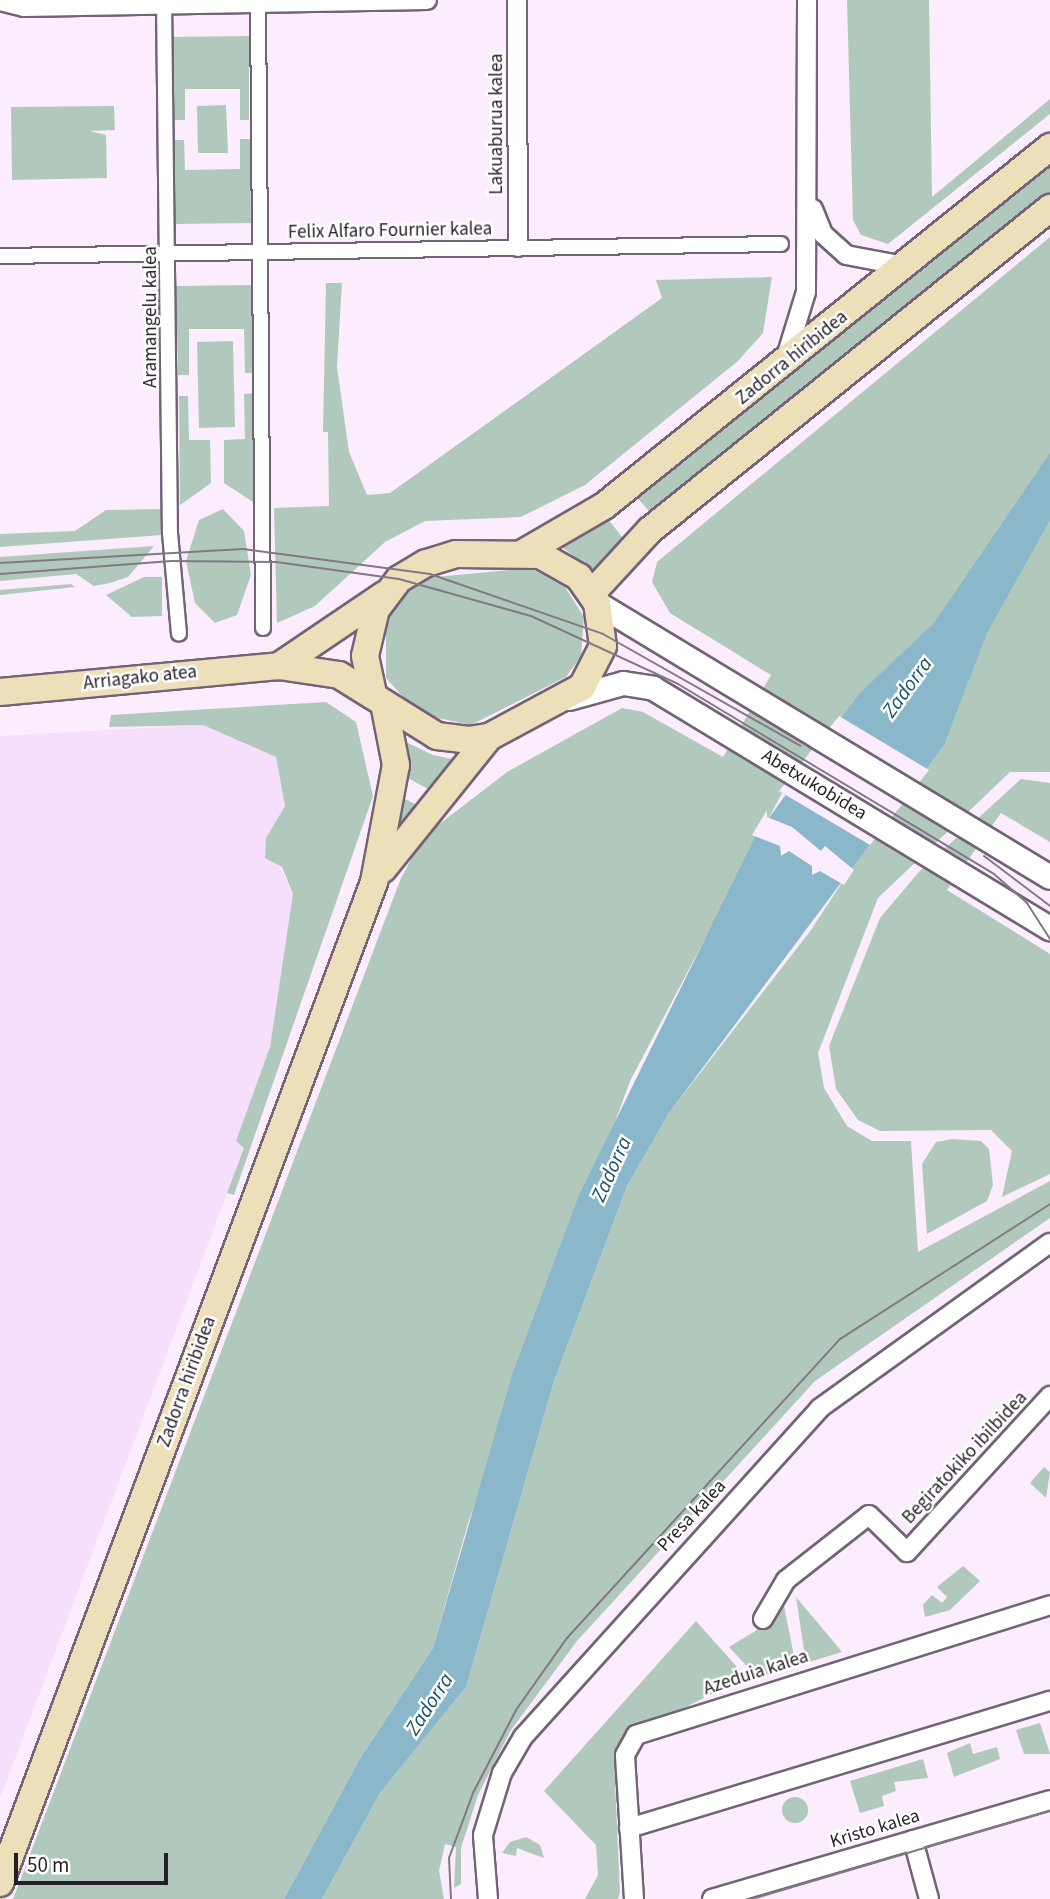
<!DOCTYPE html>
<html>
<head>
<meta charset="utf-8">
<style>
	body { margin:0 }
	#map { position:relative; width:1050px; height:1899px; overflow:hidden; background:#fbecfe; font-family:"Source Sans 3",sans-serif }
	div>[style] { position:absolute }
	.built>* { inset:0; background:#f6dffc }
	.green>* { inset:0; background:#b1c9bc }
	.round { border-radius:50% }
	.water>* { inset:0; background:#8ab7c9 }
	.pier>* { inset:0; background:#fbecfe }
	.roads { filter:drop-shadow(2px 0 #726376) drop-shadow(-2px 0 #726376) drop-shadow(0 2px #726376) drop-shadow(0 -2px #726376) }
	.pedestrian>* { height:14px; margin:-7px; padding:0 7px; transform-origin:7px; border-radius:7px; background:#fff }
	.minor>* { height:18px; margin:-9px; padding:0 9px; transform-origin:9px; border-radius:9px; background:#fff }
	.tertiary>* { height:23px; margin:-11.5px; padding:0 11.5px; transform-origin:11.5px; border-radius:11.5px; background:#fff }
	.secondary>* { height:26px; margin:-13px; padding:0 13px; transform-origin:13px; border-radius:13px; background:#ecdfba }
	.tram>* { height:2px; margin:-1px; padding:0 1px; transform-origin:1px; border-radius:1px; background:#837885 }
	span { translate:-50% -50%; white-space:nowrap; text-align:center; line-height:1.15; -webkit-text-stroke:5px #fff; paint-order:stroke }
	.street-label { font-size:19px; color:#261f27 }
	.water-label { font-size:21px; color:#195367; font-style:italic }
	.scale { position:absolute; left:14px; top:1853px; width:154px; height:32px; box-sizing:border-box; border:4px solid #261f27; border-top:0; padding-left:9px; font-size:21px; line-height:24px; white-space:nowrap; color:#261f27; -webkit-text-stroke:5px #fff; paint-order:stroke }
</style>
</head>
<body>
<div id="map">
	<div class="built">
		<i style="clip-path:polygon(203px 725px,276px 757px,285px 806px,266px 838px,293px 894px,270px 1047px,236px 1141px,244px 1148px,0 1799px,0 736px)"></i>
	</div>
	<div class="green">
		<i style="clip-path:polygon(847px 0,929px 0,932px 197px,1050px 99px,1050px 114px,888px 244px,861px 235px,853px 220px)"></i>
		<i style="clip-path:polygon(249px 36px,249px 120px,240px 120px,240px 89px,185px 89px,185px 120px,173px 120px,173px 37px)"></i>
		<i style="clip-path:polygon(226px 105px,228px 153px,198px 153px,197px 106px)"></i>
		<i style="clip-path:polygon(114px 106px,115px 130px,90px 131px,106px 135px,107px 178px,12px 180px,11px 107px)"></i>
		<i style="clip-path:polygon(240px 139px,250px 139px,251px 223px,176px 224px,174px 140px,184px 140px,185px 170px,240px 169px)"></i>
		<i style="clip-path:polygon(1050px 158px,1050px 193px,1021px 220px,655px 518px,634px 494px)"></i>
		<i style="clip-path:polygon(1050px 237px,1050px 772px,1010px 772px,878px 898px,818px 1053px,824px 1088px,847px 1126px,872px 1141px,911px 1141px,918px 1252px,1050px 1181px,1050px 1218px,815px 1381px,577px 1641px,511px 1730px,478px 1795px,461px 1848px,461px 1884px,454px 1888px,456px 1847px,445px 1844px,439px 1871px,444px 1899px,322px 1899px,380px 1793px,466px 1687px,554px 1381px,627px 1186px,669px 1113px,811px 930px,868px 843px,782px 793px,630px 1081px,468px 1523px,433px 1648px,359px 1760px,284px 1899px,13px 1899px,401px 878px,424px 836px,507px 772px,622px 708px,643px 712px,723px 757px,771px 675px,670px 613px,652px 582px,657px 562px)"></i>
		<i style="clip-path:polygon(772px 277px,763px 333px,738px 361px,585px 485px,521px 517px,425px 521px,385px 542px,315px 606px,277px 623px,274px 508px,329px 506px,328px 432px,323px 432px,326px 283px,342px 283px,337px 367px,349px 452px,367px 495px,390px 493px,662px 298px,656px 280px)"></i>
		<i style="clip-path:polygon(252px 285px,253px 373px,245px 373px,244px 329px,189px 329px,189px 375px,178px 375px,176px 286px)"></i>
		<i style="clip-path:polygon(233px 341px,235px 427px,199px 428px,197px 342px)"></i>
		<i style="clip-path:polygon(254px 393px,256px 504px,224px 483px,224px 440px,245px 439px,244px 394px)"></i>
		<i style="clip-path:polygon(179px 396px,188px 396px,189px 440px,210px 440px,211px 483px,180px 505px)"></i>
		<i style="clip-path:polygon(161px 509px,162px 535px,0 547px,0 534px,75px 531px,106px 510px)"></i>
		<i style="clip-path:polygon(223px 509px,244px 531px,251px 575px,237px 615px,215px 623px,195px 603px,186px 561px,199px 520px)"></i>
		<i style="clip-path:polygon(605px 515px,625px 541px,596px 574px,561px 546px)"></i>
		<i style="clip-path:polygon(154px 546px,128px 577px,110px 583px,94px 586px,76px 574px,0 581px,0 557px)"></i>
		<i style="clip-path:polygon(530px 568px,565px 587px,584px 617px,581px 656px,566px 677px,471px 725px,418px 714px,386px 678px,386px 626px,398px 600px,424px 578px)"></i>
		<i style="clip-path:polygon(144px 577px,162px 577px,162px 616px,132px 617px,106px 595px)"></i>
		<i style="clip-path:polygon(71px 584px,75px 587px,0 595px,0 590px)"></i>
		<i style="clip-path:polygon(326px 702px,356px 722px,373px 796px,234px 1195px,227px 1193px,244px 1148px,236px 1141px,270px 1047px,293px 894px,282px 867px,265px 858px,266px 838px,285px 806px,276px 757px,203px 725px,109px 727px,111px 715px)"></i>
		<i style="clip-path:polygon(406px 742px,433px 755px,457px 760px,428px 789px,406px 777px)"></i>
		<i style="clip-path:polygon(1021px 779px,1050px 783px,1050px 842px,1001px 813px,947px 890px,1050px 954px,1050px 1174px,1002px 1197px,1012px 1151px,991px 1130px,880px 1131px,858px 1120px,836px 1089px,829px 1046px,880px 918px,918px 873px)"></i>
		<i style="clip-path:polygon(403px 798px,417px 805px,391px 838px)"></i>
		<i style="clip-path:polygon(952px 1139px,981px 1141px,989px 1149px,993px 1185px,987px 1201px,927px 1234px,922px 1164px,936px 1142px)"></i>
		<i style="clip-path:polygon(1044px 1467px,1050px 1472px,1046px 1498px,1030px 1483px)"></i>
		<i style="clip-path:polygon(963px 1566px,980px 1581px,950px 1610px,925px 1617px,923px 1605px,932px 1595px,942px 1603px,947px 1597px,937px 1587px)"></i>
		<i style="clip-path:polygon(796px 1597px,817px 1622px,842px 1652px,806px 1663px)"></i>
		<i style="clip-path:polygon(784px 1606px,796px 1666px,758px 1678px,729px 1647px,772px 1621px)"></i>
		<i style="clip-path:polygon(696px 1621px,746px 1677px,622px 1739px,615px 1782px,620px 1892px,618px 1899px,585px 1899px,598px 1875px,596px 1845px,544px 1791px)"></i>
		<i style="clip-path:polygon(1040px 1723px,1050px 1754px,1024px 1754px,1016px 1730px)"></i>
		<i style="clip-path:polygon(970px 1743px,973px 1754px,997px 1747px,1000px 1759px,954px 1777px,947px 1753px)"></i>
		<i style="clip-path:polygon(923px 1759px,928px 1778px,894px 1782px,896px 1791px,882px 1796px,884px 1806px,860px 1813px,850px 1781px)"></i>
		<i class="round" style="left:782px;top:1797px;width:26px;height:26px"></i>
		<i style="clip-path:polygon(526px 1837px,540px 1845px,544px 1858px,517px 1848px,516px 1856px,502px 1853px,510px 1842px)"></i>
	</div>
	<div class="water">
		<i style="clip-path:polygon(1050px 453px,1050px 520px,987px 633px,944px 745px,669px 1113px,627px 1186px,554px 1381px,466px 1687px,380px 1793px,322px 1899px,284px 1899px,359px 1760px,433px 1648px,513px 1372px,579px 1195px,755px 837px,859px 694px,934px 623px)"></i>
	</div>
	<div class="pier">
		<i style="clip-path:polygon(839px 716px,929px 770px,870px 845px,779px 791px)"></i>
		<i style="clip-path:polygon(767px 810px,767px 817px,792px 827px,821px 851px,825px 846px,854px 870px,844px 885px,820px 871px,812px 875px,812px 866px,789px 851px,781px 856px,780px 846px,752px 835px)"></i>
	</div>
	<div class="roads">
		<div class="pedestrian">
			<i style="left:164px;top:0;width:533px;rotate:89.36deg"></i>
			<i style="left:170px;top:533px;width:101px;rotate:84.9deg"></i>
			<i style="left:258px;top:0;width:628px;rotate:89.54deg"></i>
			<i style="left:0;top:256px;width:781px;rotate:-0.88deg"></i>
		</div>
		<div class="minor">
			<i style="left:517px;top:0;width:247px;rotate:89.8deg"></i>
			<i style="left:0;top:1px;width:25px;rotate:14deg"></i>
			<i style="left:24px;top:7px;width:403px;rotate:-1deg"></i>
			<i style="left:813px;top:209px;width:27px;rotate:68deg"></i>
			<i style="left:823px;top:234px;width:31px;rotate:42deg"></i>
			<i style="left:846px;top:255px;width:60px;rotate:10.6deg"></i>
			<i style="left:786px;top:357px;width:68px;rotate:-72.9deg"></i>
			<i style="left:806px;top:292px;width:292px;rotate:-89.8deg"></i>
			<i style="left:763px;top:1619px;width:45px;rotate:-59.5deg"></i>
			<i style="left:786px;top:1580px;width:105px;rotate:-38.1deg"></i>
			<i style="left:869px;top:1515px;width:53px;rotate:44.2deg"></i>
			<i style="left:907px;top:1552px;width:212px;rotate:-47.5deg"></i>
			<i style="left:629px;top:1828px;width:440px;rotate:-16.8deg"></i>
			<i style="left:913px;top:1840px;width:61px;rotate:74.8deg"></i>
			<i style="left:488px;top:1899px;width:64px;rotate:-94.5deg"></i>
			<i style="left:483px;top:1835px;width:65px;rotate:-73deg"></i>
			<i style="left:502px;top:1773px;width:42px;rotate:-59.7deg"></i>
			<i style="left:523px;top:1737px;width:443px;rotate:-47.9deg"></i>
			<i style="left:820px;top:1408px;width:283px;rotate:-35.7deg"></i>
			<i style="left:634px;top:1899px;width:144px;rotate:-93.6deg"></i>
			<i style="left:625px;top:1755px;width:23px;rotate:-61deg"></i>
			<i style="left:636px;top:1735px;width:434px;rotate:-17.4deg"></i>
			<i style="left:712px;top:1899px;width:352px;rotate:-16.3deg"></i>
		</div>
		<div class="tertiary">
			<i style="left:597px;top:603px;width:529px;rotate:31.17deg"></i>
			<i style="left:569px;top:698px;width:56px;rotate:-15.5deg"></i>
			<i style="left:623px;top:683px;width:30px;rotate:9deg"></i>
			<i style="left:653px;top:688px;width:464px;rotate:31.2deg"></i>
		</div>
		<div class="secondary">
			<i style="left:523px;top:553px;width:94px;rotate:-30.1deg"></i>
			<i style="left:604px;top:506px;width:573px;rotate:-38.83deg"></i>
			<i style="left:592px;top:593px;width:86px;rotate:-47.4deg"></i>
			<i style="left:650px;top:530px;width:514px;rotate:-38.83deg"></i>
			<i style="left:279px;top:666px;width:127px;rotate:-34.1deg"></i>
			<i style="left:0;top:692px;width:280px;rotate:-5.3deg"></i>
			<i style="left:279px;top:666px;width:61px;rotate:8.5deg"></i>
			<i style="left:339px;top:675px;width:115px;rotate:31.9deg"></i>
			<i style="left:437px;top:736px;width:32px;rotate:7deg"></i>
			<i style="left:469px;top:740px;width:20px;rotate:-9deg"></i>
			<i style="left:489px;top:737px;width:106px;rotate:-28.3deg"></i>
			<i style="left:582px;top:687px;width:46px;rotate:-62.9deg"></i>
			<i style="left:603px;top:646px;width:43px;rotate:-97.9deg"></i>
			<i style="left:597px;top:603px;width:32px;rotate:-125deg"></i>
			<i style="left:579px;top:577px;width:45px;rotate:-150.6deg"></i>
			<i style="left:540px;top:555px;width:84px;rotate:-179.3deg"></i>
			<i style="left:456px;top:554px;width:31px;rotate:163deg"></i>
			<i style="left:426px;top:563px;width:31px;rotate:149deg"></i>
			<i style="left:399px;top:579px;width:38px;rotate:127deg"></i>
			<i style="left:376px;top:609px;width:48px;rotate:103.2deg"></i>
			<i style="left:365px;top:656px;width:40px;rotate:78deg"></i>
			<i style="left:383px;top:869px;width:169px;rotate:-51.2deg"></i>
			<i style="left:0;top:1883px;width:1069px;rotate:-69.51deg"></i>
			<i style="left:374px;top:882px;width:119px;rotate:-79.4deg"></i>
			<i style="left:396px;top:765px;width:63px;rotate:-101deg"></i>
		</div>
	</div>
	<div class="tram">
		<i style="left:0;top:563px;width:243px;rotate:-3.3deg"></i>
		<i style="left:243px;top:549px;width:189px;rotate:7.6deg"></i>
		<i style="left:430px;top:574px;width:183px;rotate:19.1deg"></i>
		<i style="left:603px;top:634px;width:227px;rotate:29.5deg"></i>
		<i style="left:0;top:574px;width:172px;rotate:-4.3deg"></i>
		<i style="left:172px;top:561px;width:104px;rotate:0.6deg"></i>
		<i style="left:276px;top:562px;width:124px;rotate:7.9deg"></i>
		<i style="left:399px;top:579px;width:137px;rotate:15.7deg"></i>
		<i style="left:531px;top:616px;width:162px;rotate:24.8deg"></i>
		<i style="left:678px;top:684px;width:369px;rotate:31deg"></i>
		<i style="left:994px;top:874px;width:44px;rotate:41.3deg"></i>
		<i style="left:1027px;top:903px;width:43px;rotate:57.4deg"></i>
		<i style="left:984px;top:856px;width:83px;rotate:37.1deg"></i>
		<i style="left:451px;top:1899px;width:41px;rotate:-92.8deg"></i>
		<i style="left:449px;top:1858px;width:69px;rotate:-69.7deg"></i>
		<i style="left:473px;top:1793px;width:93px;rotate:-62.6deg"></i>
		<i style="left:516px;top:1710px;width:88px;rotate:-54.7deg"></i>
		<i style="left:567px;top:1638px;width:405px;rotate:-47.6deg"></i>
		<i style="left:840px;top:1339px;width:250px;rotate:-32.7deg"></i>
		<i style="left:752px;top:1899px;width:311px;rotate:-16.5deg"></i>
	</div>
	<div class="street-label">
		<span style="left:497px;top:124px;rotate:-90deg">Lakuaburua kalea</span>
		<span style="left:390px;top:231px;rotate:-1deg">Felix Alfaro Fournier kalea</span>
		<span style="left:151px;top:317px;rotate:-90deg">Aramangelu kalea</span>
		<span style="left:792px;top:358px;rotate:-39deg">Zadorra hiribidea</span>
		<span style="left:140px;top:678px;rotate:-6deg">Arriagako atea</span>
		<span style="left:814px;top:785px;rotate:31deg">Abetxukobidea</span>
		<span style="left:187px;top:1382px;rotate:-70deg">Zadorra hiribidea</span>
		<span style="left:965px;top:1458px;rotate:-47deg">Begiratokiko ibilbidea</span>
		<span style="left:692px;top:1516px;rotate:-47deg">Presa kalea</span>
		<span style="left:756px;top:1673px;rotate:-18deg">Azeduia kalea</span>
		<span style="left:875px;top:1829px;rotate:-17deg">Kristo kalea</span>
	</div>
	<div class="water-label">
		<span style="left:907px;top:687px;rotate:-54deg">Zadorra</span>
		<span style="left:611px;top:1169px;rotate:-66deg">Zadorra</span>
		<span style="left:429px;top:1704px;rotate:-57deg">Zadorra</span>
	</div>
	<div class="scale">50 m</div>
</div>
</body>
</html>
